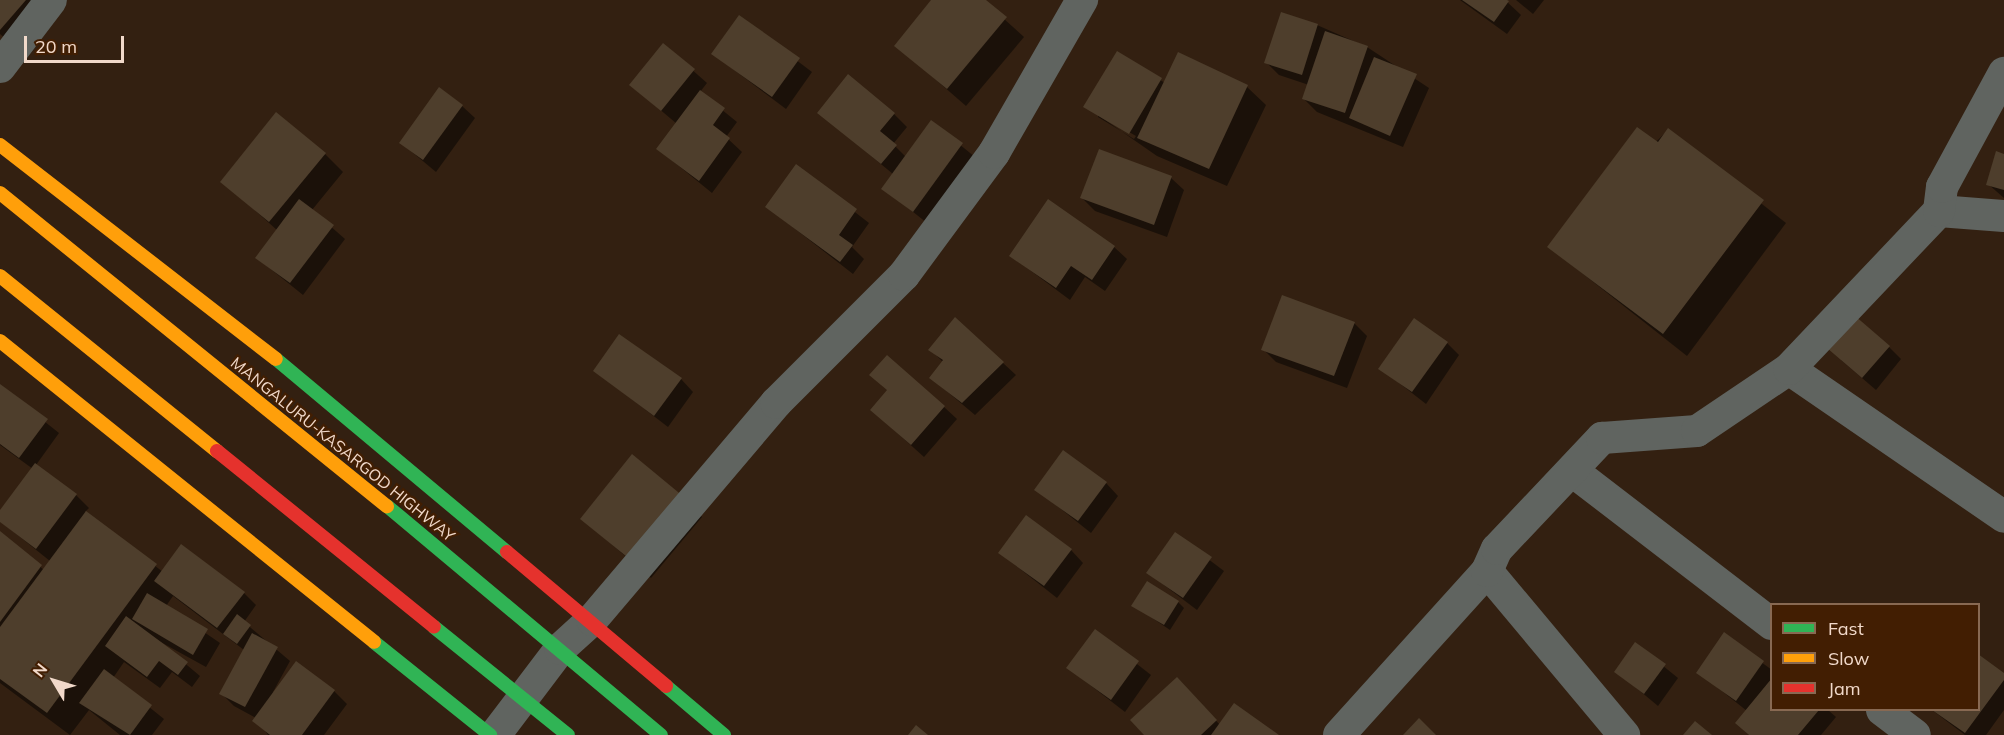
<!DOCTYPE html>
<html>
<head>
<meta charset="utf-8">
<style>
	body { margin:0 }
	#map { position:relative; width:2004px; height:735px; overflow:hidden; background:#332011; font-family:Mulish,sans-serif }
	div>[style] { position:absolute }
	.shadow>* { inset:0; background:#0007 }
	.building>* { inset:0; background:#4e3e2c }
	.street>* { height:32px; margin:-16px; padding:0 16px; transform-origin:16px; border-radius:16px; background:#606460 }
	.fast>* { height:14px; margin:-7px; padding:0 7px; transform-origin:7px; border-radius:7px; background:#30b455 }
	.slow>* { height:14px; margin:-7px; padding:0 7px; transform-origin:7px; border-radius:7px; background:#ff9f0a }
	.jam>* { height:14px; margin:-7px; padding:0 7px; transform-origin:7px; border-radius:7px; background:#e5322d }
	span { translate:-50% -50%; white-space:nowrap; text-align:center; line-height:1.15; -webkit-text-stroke:4.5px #421e02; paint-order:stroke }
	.street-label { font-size:16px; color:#f1d9ca }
	.legend { position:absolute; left:1770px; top:603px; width:210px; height:108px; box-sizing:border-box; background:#421e02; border:2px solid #886952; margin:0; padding:8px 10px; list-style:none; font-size:18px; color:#f1d9ca }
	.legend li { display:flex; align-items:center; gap:12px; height:30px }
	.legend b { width:30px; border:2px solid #886952 }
	.north { position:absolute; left:24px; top:651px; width:60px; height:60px; -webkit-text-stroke:4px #421e02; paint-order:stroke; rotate:308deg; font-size:16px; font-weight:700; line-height:24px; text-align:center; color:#f1d9ca }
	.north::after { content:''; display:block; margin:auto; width:21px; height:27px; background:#f1d9ca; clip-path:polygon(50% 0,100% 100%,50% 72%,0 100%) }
	.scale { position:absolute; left:24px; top:36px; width:100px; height:27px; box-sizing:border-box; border:3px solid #f1d9ca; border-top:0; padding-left:8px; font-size:18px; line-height:21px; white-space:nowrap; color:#f1d9ca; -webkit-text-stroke:4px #421e02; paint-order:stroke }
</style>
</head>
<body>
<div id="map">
	<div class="shadow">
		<i style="clip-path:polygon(0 0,48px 0,12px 44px,0 34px)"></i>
		<i style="clip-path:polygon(933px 0,983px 0,1024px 37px,966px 106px,896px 45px)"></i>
		<i style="clip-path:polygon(1460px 0,1505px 0,1521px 15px,1507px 34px)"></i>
		<i style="clip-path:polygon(1516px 0,1544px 0,1533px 14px)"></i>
		<i style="clip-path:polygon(739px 17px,812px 72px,786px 109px,713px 54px)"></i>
		<i style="clip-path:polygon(1317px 25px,1367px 47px,1429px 88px,1403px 147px,1317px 112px,1304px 99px,1309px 85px,1279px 75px,1266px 62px)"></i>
		<i style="clip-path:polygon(664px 45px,707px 83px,700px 92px,737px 122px,726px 137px,742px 152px,712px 193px,658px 149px,677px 124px,631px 85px)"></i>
		<i style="clip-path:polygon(evenodd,1117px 53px,1165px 83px,1179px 54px,1247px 87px,1266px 105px,1227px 186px,1157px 156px,1085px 106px,1117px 53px,1098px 114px,1136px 136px,1134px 139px,1098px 117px,1098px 114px)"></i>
		<i style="clip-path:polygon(462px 106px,475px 118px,436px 172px,400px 142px)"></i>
		<i style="clip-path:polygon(819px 113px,894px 114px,907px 127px,893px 144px,906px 157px,932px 122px,975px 157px,927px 223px,883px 188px,893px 174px)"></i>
		<i style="clip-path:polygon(1668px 130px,1786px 223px,1687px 356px,1549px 247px)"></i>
		<i style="clip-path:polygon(1100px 151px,1171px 178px,1184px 190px,1167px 237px,1095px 211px,1082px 198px)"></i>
		<i style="clip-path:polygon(325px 154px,343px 172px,312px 210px,345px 239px,303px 295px,257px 258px,278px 231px,222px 181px)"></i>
		<i style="clip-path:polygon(2004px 155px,2004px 198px,1988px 184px)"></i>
		<i style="clip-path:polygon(797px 167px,869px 223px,852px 247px,864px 259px,853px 274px,767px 207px)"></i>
		<i style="clip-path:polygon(1114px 247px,1127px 259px,1105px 291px,1085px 277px,1070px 300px,1011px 256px)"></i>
		<i style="clip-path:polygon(1354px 323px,1367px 336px,1347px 388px,1276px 362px,1263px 349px)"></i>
		<i style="clip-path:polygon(1447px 343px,1459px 355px,1426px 404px,1380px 368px)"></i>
		<i style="clip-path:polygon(1889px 347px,1901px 359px,1876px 390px,1841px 360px)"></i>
		<i style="clip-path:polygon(931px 350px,1003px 363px,1016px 375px,975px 415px,931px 378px,943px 362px)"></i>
		<i style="clip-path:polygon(595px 371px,681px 379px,693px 392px,668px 427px)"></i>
		<i style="clip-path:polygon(0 386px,59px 433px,36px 465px,76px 495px,89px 508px,85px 512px,163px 572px,244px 593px,256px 605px,244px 622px,290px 661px,273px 692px,334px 691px,347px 704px,324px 735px,268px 735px,256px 718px,234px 706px,221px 693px,244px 650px,173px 596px,166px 606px,220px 643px,206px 667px,157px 640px,200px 676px,192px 687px,172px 672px,160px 688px,124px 662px,113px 678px,164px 719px,152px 735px,120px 735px,89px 710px,70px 735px,0 683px,0 533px,44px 570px,50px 561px,0 521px,0 513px,33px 469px,0 445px)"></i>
		<i style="clip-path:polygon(888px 391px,944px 407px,957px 419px,924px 457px,885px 422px)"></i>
		<i style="clip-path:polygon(1106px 483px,1118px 496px,1091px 533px,1036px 489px)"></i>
		<i style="clip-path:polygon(683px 499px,702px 517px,651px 578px,582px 519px)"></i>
		<i style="clip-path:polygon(1175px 534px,1224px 571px,1197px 610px,1148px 573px)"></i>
		<i style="clip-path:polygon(1071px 550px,1083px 563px,1057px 598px,1000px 553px)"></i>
		<i style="clip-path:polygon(1178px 602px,1184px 608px,1170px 630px,1133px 605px)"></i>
		<i style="clip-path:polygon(1095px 631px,1151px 675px,1125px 712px,1068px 668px)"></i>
		<i style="clip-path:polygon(1724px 635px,1772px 670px,1772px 710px,1828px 710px,1836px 717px,1821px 735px,1749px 735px,1737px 723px,1747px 711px,1698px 672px)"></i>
		<i style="clip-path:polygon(1636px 644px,1678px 678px,1658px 706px,1616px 671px)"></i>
		<i style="clip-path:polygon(2004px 675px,2004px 710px,1986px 735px,1965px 735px,1932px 710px,1978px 710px)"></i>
		<i style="clip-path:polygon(1190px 692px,1220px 725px,1277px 735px,1146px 735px)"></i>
	</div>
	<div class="building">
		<i style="clip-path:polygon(0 0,26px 0,0 30px)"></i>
		<i style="clip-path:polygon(931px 0,986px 0,1007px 17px,947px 89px,894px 46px)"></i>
		<i style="clip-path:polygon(1462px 0,1507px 0,1509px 1px,1494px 22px)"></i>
		<i style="clip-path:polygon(1281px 12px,1318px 24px,1302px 75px,1264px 63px)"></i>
		<i style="clip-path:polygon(739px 15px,800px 58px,772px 97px,711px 54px)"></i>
		<i style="clip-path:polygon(1325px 31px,1368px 46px,1345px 113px,1302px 99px)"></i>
		<i style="clip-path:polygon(663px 43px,695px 69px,661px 111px,629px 85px)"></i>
		<i style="clip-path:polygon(1117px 51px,1162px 78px,1129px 134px,1083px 107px)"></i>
		<i style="clip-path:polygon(1178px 52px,1248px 85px,1209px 169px,1137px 138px)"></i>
		<i style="clip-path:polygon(1374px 57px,1417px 74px,1390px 136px,1349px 118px)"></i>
		<i style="clip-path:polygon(848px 74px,895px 113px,880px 131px,897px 145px,881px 164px,817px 113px)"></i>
		<i style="clip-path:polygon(439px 87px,463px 105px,423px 160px,399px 143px)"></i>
		<i style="clip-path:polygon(700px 90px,725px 108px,713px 125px,730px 138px,699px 181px,656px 149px)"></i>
		<i style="clip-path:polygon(276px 112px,326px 153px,269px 222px,220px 182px)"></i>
		<i style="clip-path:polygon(931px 120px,963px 143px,913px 212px,881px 189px)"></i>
		<i style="clip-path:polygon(1637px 127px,1658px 142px,1668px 128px,1764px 200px,1663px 334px,1547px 247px)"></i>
		<i style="clip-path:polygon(1099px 149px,1172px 176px,1154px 225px,1080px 198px)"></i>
		<i style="clip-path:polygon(1996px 151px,2004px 154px,2004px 190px,1986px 185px)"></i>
		<i style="clip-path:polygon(796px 164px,857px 209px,839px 235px,853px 245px,840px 262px,765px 207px)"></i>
		<i style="clip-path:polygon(299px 199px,334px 225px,290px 283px,255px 258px)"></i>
		<i style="clip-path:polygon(1048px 199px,1115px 246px,1092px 280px,1071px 266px,1056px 288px,1009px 256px)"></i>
		<i style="clip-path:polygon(1282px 295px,1355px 322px,1334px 376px,1261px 350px)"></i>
		<i style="clip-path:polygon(1854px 315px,1890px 346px,1862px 378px,1827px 348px)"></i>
		<i style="clip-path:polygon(955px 317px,1004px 362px,962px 403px,929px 378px,943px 360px,928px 350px)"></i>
		<i style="clip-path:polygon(1414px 318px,1448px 342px,1412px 392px,1378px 369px)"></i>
		<i style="clip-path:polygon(619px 334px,682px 378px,654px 416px,593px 371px)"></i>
		<i style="clip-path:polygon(887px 355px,945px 406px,911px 445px,870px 410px,887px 390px,869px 375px)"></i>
		<i style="clip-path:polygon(0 384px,48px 419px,19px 458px,0 444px)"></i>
		<i style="clip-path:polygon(1063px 450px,1107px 482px,1078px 521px,1034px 490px)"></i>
		<i style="clip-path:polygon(632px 454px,684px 497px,632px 561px,580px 519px)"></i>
		<i style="clip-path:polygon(35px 463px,77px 494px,36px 549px,0 522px,0 510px)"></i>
		<i style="clip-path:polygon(86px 511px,157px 564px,47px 713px,0 679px,0 627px)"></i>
		<i style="clip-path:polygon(1026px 515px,1072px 549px,1044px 586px,998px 553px)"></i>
		<i style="clip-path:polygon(0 531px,42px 565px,0 622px)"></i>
		<i style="clip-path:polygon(1175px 532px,1212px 557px,1183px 598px,1146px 573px)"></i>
		<i style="clip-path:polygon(181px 544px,245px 592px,217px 628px,154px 581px)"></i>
		<i style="clip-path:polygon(1147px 581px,1179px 601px,1164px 625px,1131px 606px)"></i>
		<i style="clip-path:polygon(147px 593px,208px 629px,193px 655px,132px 619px)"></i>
		<i style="clip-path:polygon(237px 614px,251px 625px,237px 644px,223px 634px)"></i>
		<i style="clip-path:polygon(126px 616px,188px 662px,178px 675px,159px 661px,147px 677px,105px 646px)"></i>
		<i style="clip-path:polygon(1095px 629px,1139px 661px,1111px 700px,1066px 668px)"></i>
		<i style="clip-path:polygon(1724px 632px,1764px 661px,1736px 701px,1696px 673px)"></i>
		<i style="clip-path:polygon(252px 633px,278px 647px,245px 707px,219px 694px)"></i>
		<i style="clip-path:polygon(1635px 642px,1666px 664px,1644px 694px,1614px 672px)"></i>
		<i style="clip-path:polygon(1978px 654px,2004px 673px,2004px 680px,1965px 733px,1932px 710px,1978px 710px)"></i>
		<i style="clip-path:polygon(296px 661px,335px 690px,302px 735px,270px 735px,252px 721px)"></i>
		<i style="clip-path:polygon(104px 669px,152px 705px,130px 735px,79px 703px)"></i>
		<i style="clip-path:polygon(1177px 677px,1217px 720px,1201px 735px,1144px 735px,1130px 720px)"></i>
		<i style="clip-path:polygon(1772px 678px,1772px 710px,1819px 710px,1798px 735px,1749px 735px,1735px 723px)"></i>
		<i style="clip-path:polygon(1234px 703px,1279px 735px,1211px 735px)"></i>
		<i style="clip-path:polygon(1419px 718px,1436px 735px,1403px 735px)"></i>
		<i style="clip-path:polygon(1695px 721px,1712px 735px,1683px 735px)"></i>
		<i style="clip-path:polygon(916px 725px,928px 735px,908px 735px)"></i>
	</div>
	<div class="street">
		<i style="left:0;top:67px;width:84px;rotate:-52.7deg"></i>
		<i style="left:1939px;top:211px;width:65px;rotate:4.4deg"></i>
		<i style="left:1789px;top:369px;width:261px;rotate:34.5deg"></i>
		<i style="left:1575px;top:473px;width:248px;rotate:37.5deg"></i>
		<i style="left:1487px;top:571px;width:214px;rotate:50.1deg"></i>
		<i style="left:1882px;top:710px;width:41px;rotate:37.1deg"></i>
		<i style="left:495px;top:735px;width:108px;rotate:-52.9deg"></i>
		<i style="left:560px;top:649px;width:43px;rotate:-42.2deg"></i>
		<i style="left:592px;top:620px;width:285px;rotate:-49.7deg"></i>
		<i style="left:776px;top:403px;width:181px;rotate:-45deg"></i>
		<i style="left:904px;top:275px;width:152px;rotate:-53.6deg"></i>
		<i style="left:994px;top:153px;width:177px;rotate:-60.1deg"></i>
		<i style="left:1339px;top:735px;width:221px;rotate:-47.9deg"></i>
		<i style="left:1487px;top:571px;width:24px;rotate:-66deg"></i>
		<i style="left:1497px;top:549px;width:153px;rotate:-46.6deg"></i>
		<i style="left:1602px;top:438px;width:95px;rotate:-4.2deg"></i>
		<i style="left:1697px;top:431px;width:111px;rotate:-34deg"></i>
		<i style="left:1789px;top:369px;width:218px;rotate:-46.5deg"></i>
		<i style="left:1939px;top:211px;width:24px;rotate:-83deg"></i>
		<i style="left:1942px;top:187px;width:130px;rotate:-61.5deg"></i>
	</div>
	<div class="fast">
		<i style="left:276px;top:359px;width:301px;rotate:39.9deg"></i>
		<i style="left:387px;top:506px;width:357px;rotate:39.9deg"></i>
		<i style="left:434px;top:627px;width:172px;rotate:38.9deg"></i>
		<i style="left:374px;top:642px;width:149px;rotate:38.7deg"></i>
		<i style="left:666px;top:686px;width:76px;rotate:40.2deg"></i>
	</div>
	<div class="slow">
		<i style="left:0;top:145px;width:349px;rotate:37.8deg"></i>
		<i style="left:0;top:193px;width:498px;rotate:39deg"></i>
		<i style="left:0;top:276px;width:279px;rotate:38.9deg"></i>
		<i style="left:0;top:341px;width:480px;rotate:38.8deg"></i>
	</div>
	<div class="jam">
		<i style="left:217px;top:451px;width:279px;rotate:39deg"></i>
		<i style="left:507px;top:552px;width:208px;rotate:40.1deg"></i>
	</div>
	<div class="street-label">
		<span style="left:343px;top:449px;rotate:39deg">MANGALURU-KASARGOD HIGHWAY</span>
	</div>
	<ul class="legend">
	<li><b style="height:8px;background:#30b455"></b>Fast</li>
	<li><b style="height:8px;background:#ff9f0a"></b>Slow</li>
	<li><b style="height:8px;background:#e5322d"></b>Jam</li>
	</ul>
	<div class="north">N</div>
	<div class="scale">20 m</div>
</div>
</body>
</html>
